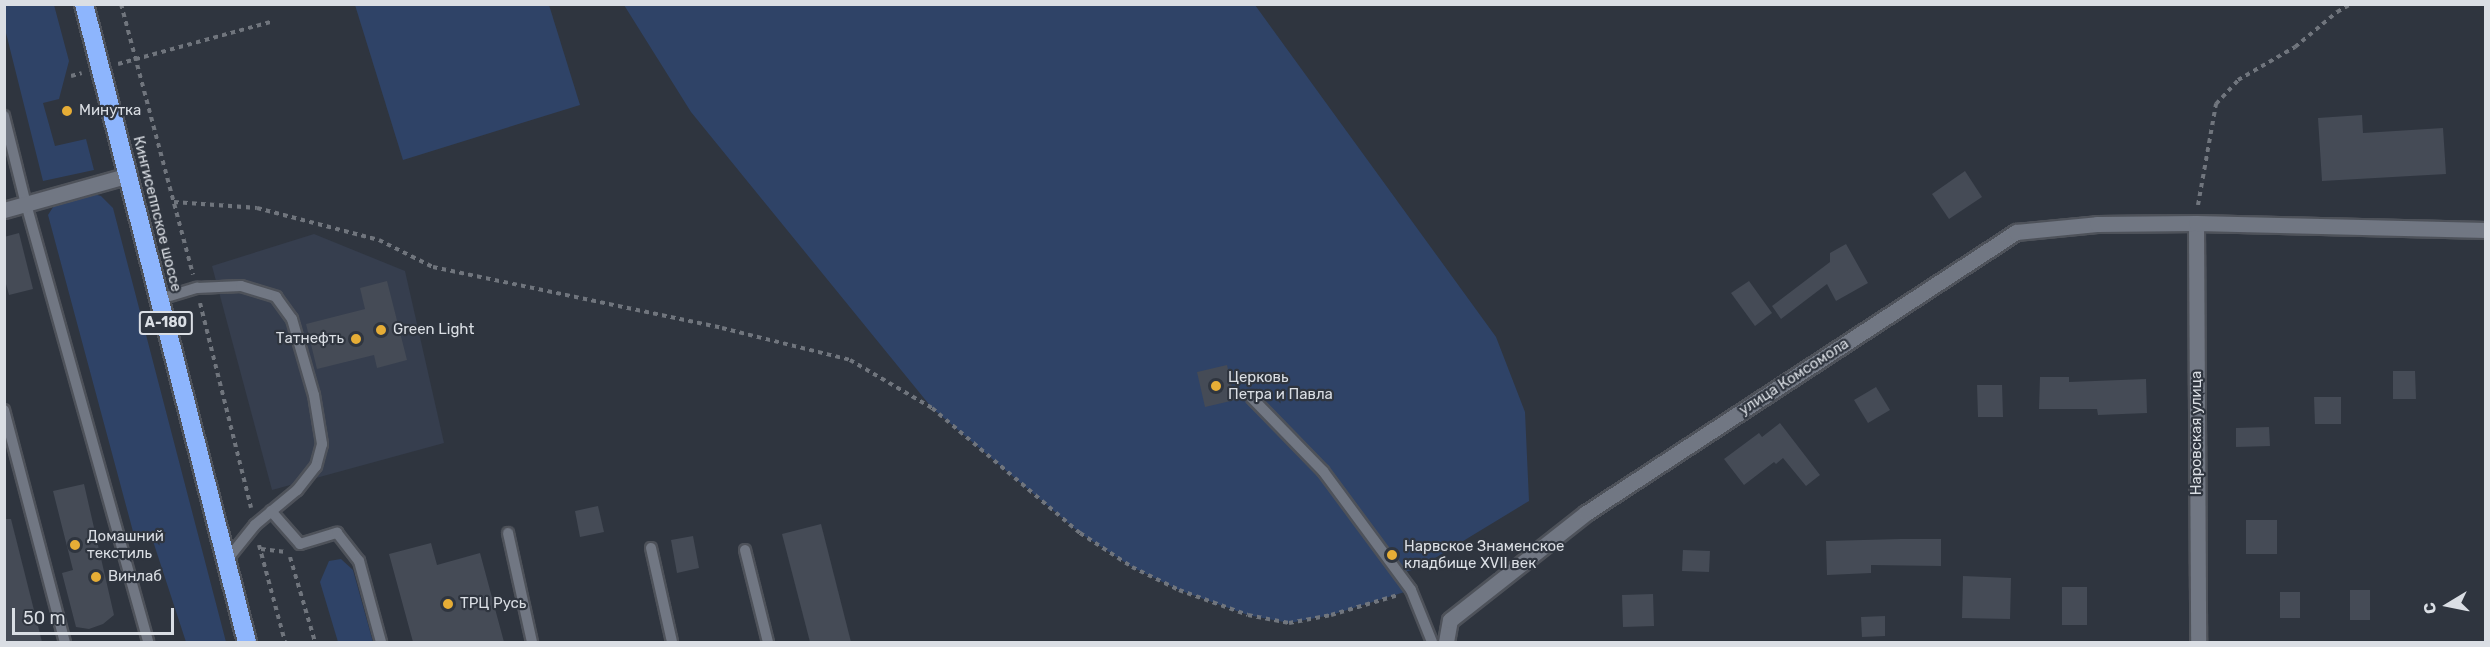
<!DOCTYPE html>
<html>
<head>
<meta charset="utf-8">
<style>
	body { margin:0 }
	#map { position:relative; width:2490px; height:647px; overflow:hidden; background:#2f353f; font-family:Rubik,sans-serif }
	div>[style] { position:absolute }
	.built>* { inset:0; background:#363e4e }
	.green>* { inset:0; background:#2f4367 }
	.building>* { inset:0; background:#454b56 }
	.path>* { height:4px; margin-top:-2px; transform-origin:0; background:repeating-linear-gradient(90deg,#70757d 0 4.5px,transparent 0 9px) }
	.roads { filter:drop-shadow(2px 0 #4e525a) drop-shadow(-2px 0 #4e525a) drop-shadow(0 2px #4e525a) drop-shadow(0 -2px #4e525a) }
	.lane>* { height:10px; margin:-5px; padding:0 5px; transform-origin:5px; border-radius:5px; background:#717783 }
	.street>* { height:15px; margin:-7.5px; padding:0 7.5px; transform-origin:7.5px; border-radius:7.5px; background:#717783 }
	.highway>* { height:18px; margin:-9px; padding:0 9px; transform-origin:9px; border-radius:9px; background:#8db5fd }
	.dots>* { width:16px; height:16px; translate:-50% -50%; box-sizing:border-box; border:3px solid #2f353f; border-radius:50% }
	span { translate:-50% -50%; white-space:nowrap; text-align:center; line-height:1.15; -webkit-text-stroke:4.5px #2f353f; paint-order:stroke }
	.shield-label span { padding:2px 4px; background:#2f353f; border:2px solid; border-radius:4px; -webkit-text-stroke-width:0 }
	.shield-label { font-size:14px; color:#dadee4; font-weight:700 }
	.poi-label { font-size:15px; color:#dadee4 }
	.left { translate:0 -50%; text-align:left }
	.right { translate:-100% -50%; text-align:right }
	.street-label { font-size:15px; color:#dadee4 }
	.frame { position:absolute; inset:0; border:6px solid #dadee4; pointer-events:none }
	.north { position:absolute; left:2418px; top:575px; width:60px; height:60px; -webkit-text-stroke:4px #2f353f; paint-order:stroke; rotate:260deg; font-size:16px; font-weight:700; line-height:24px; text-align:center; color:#dadee4 }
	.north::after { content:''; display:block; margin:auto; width:21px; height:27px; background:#dadee4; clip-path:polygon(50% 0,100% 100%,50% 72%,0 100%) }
	.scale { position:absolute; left:12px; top:608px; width:162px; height:27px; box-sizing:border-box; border:3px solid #dadee4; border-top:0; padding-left:8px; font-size:18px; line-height:21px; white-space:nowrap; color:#dadee4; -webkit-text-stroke:4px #2f353f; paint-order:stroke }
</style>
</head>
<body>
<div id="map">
	<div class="built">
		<i style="clip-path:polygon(314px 234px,405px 271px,444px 443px,272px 490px,212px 266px)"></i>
	</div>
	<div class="green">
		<i style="clip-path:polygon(5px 5px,54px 5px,69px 61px,59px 99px,43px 103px,55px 146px,86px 139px,94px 170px,43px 181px,5px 29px)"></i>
		<i style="clip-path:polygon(355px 5px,549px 5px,580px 105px,403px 160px)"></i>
		<i style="clip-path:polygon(624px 5px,1255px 5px,1496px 337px,1525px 412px,1529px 501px,1417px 569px,1399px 573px,1411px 590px,1331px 615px,1289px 623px,1248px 615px,1179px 590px,1132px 567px,1080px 533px,932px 408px,691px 112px)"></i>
		<i style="clip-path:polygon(86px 192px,101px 196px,113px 208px,226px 642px,186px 642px,152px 538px,135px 539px,48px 215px,57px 201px)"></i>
		<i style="clip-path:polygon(341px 559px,353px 570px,373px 642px,338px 642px,320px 582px,329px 561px)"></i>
	</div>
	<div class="building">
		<i style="clip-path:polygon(2362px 115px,2363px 133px,2443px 128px,2446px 174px,2322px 181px,2318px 118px)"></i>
		<i style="clip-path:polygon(1965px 171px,1982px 197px,1949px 219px,1932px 194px)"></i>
		<i style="clip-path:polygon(19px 233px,33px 289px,9px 295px,4px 277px,4px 237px)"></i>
		<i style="clip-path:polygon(1846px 244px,1868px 283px,1836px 301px,1827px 284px,1781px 319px,1772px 306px,1830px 262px,1830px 253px)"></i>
		<i style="clip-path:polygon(387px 281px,407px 360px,377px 368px,374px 355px,317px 369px,306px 324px,365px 309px,360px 288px)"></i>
		<i style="clip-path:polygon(1749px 281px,1772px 313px,1755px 326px,1731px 293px)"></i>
		<i style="clip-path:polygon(1227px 365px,1235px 400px,1205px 407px,1197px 372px)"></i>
		<i style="clip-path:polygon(2393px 371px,2415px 371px,2416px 399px,2393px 399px)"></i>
		<i style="clip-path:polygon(2040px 377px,2069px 377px,2069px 382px,2146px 379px,2147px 413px,2098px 415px,2097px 409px,2039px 409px)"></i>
		<i style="clip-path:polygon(1977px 385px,2002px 385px,2003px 417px,1978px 417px)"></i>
		<i style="clip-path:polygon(1876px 387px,1890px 410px,1868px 423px,1854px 400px)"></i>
		<i style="clip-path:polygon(2314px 397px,2341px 397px,2341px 424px,2315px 424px)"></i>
		<i style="clip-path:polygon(1780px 423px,1820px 475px,1806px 486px,1783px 458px,1776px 464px,1774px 462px,1744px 485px,1724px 459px,1759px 433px,1762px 437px)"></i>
		<i style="clip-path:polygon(2269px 427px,2270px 446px,2236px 447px,2236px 428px)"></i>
		<i style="clip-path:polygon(84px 484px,114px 615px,103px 624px,89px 629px,76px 627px,62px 573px,73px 570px,53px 491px)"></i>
		<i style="clip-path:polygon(598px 506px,604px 532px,580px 537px,575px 511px)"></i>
		<i style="clip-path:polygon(4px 519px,11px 519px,42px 642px,4px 642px)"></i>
		<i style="clip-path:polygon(2246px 520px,2277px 520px,2277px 554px,2246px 554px)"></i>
		<i style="clip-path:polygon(821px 524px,851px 642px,810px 642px,782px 534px)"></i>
		<i style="clip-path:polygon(693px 536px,699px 568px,677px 573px,671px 540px)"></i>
		<i style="clip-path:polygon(1901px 539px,1941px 539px,1941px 566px,1871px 565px,1871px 573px,1827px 575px,1826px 541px)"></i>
		<i style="clip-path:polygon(431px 543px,437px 565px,480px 553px,504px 642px,413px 642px,389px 554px)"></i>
		<i style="clip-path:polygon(1683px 550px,1710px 551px,1709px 572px,1682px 571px)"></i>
		<i style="clip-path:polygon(1963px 576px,2011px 578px,2010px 619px,1962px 618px)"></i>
		<i style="clip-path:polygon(2062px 587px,2087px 587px,2087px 625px,2062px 625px)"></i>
		<i style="clip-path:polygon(2350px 590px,2370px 590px,2370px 620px,2350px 620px)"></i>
		<i style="clip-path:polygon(2280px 592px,2300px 592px,2300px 618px,2280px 618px)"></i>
		<i style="clip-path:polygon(1653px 594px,1654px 626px,1623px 627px,1622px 595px)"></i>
		<i style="clip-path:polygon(1885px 616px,1885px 636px,1862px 637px,1861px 617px)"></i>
	</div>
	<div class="path">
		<i style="left:121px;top:4px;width:280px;rotate:75.1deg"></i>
		<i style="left:118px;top:64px;width:159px;rotate:-15.4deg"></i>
		<i style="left:71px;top:76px;width:11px;rotate:-15deg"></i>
		<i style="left:174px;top:202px;width:83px;rotate:4.1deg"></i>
		<i style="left:257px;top:208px;width:126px;rotate:14.7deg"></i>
		<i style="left:379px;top:240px;width:60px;rotate:26.6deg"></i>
		<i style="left:433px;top:267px;width:295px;rotate:11.9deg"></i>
		<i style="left:722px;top:328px;width:132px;rotate:14deg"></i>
		<i style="left:850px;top:360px;width:95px;rotate:30.3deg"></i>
		<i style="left:932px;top:408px;width:194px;rotate:40.2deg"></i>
		<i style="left:1080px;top:533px;width:62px;rotate:33.2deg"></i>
		<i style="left:1132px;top:567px;width:52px;rotate:26.1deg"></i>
		<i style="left:1179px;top:590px;width:73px;rotate:19.9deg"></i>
		<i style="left:1248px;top:615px;width:42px;rotate:11deg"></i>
		<i style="left:1289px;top:623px;width:43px;rotate:-10.8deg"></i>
		<i style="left:1331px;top:615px;width:70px;rotate:-16.6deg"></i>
		<i style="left:2198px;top:205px;width:103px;rotate:-79.9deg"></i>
		<i style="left:2216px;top:104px;width:33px;rotate:-47deg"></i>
		<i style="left:2238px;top:80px;width:66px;rotate:-30.1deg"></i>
		<i style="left:2295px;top:47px;width:55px;rotate:-39.8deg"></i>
		<i style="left:2337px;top:12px;width:16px;rotate:-30deg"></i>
		<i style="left:200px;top:303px;width:211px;rotate:76deg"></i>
		<i style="left:259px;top:545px;width:100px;rotate:75deg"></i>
		<i style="left:261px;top:549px;width:25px;rotate:7deg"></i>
		<i style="left:290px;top:557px;width:89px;rotate:73.6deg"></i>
	</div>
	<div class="roads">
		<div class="lane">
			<i style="left:4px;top:116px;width:91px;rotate:76deg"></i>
			<i style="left:26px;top:204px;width:455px;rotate:74.4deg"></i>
			<i style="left:160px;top:299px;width:39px;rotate:-17deg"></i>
			<i style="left:197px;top:288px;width:44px;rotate:-2.6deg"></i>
			<i style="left:241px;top:286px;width:37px;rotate:17deg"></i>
			<i style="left:276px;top:297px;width:27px;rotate:54deg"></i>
			<i style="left:292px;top:319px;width:79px;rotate:73.9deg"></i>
			<i style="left:314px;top:395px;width:50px;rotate:80.7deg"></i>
			<i style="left:322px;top:444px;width:23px;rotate:105deg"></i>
			<i style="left:316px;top:466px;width:31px;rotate:128deg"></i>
			<i style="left:297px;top:490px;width:55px;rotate:140.2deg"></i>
			<i style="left:255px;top:525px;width:46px;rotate:128.9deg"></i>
			<i style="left:1252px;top:398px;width:102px;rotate:45.8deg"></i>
			<i style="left:1323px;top:471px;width:148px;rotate:53.5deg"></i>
			<i style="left:1411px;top:590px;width:56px;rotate:68deg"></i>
			<i style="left:4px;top:410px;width:240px;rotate:75.3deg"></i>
			<i style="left:271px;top:511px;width:44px;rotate:48.7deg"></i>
			<i style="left:300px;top:544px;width:39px;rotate:-17deg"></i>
			<i style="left:337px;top:533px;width:36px;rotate:52deg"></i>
			<i style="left:359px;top:561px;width:84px;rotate:74.8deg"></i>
			<i style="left:508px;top:533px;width:112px;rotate:77.6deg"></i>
			<i style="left:651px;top:548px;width:96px;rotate:77.4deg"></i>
			<i style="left:745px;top:550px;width:95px;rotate:76deg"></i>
		</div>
		<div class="street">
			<i style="left:4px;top:210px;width:130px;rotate:-15.6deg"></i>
			<i style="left:2196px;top:223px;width:419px;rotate:89.7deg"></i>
			<i style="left:1446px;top:642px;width:22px;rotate:-80deg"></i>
			<i style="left:1450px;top:620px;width:173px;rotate:-38.2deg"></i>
			<i style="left:1586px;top:513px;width:514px;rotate:-33.16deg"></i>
			<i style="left:2016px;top:232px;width:81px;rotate:-5.6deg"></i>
			<i style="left:2097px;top:224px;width:99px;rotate:-0.6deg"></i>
			<i style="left:2196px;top:223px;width:290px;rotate:1.4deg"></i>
		</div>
		<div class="highway">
			<i style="left:84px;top:4px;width:658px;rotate:75.67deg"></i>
		</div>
	</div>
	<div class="dots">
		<i style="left:67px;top:111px;background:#e6ad36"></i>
		<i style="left:381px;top:330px;background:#e6ad36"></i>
		<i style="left:356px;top:339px;background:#e6ad36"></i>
		<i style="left:1216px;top:386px;background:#e6ad36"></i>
		<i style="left:75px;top:545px;background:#e6ad36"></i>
		<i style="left:1392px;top:555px;background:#e6ad36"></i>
		<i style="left:96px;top:577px;background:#e6ad36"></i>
		<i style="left:448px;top:604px;background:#e6ad36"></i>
	</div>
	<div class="shield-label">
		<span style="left:166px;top:323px">А-180</span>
	</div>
	<div class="poi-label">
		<span class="left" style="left:79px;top:111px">Минутка</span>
		<span class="left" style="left:393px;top:330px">Green Light</span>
		<span class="right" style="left:344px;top:339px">Татнефть</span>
		<span class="left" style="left:1228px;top:386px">Церковь<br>Петра и Павла</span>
		<span class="left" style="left:87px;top:545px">Домашний<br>текстиль</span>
		<span class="left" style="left:1404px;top:555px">Нарвское Знаменское<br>кладбище XVII век</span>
		<span class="left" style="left:108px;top:577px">Винлаб</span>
		<span class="left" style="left:460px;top:604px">ТРЦ Русь</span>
	</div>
	<div class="street-label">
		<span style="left:157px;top:214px;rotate:76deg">Кингисеппское шоссе</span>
		<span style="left:1794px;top:377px;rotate:-33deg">улица Комсомола</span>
		<span style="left:2197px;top:433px;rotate:-90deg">Наровская улица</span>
	</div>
	<div class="frame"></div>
	<div class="north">С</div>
	<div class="scale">50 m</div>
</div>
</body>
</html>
